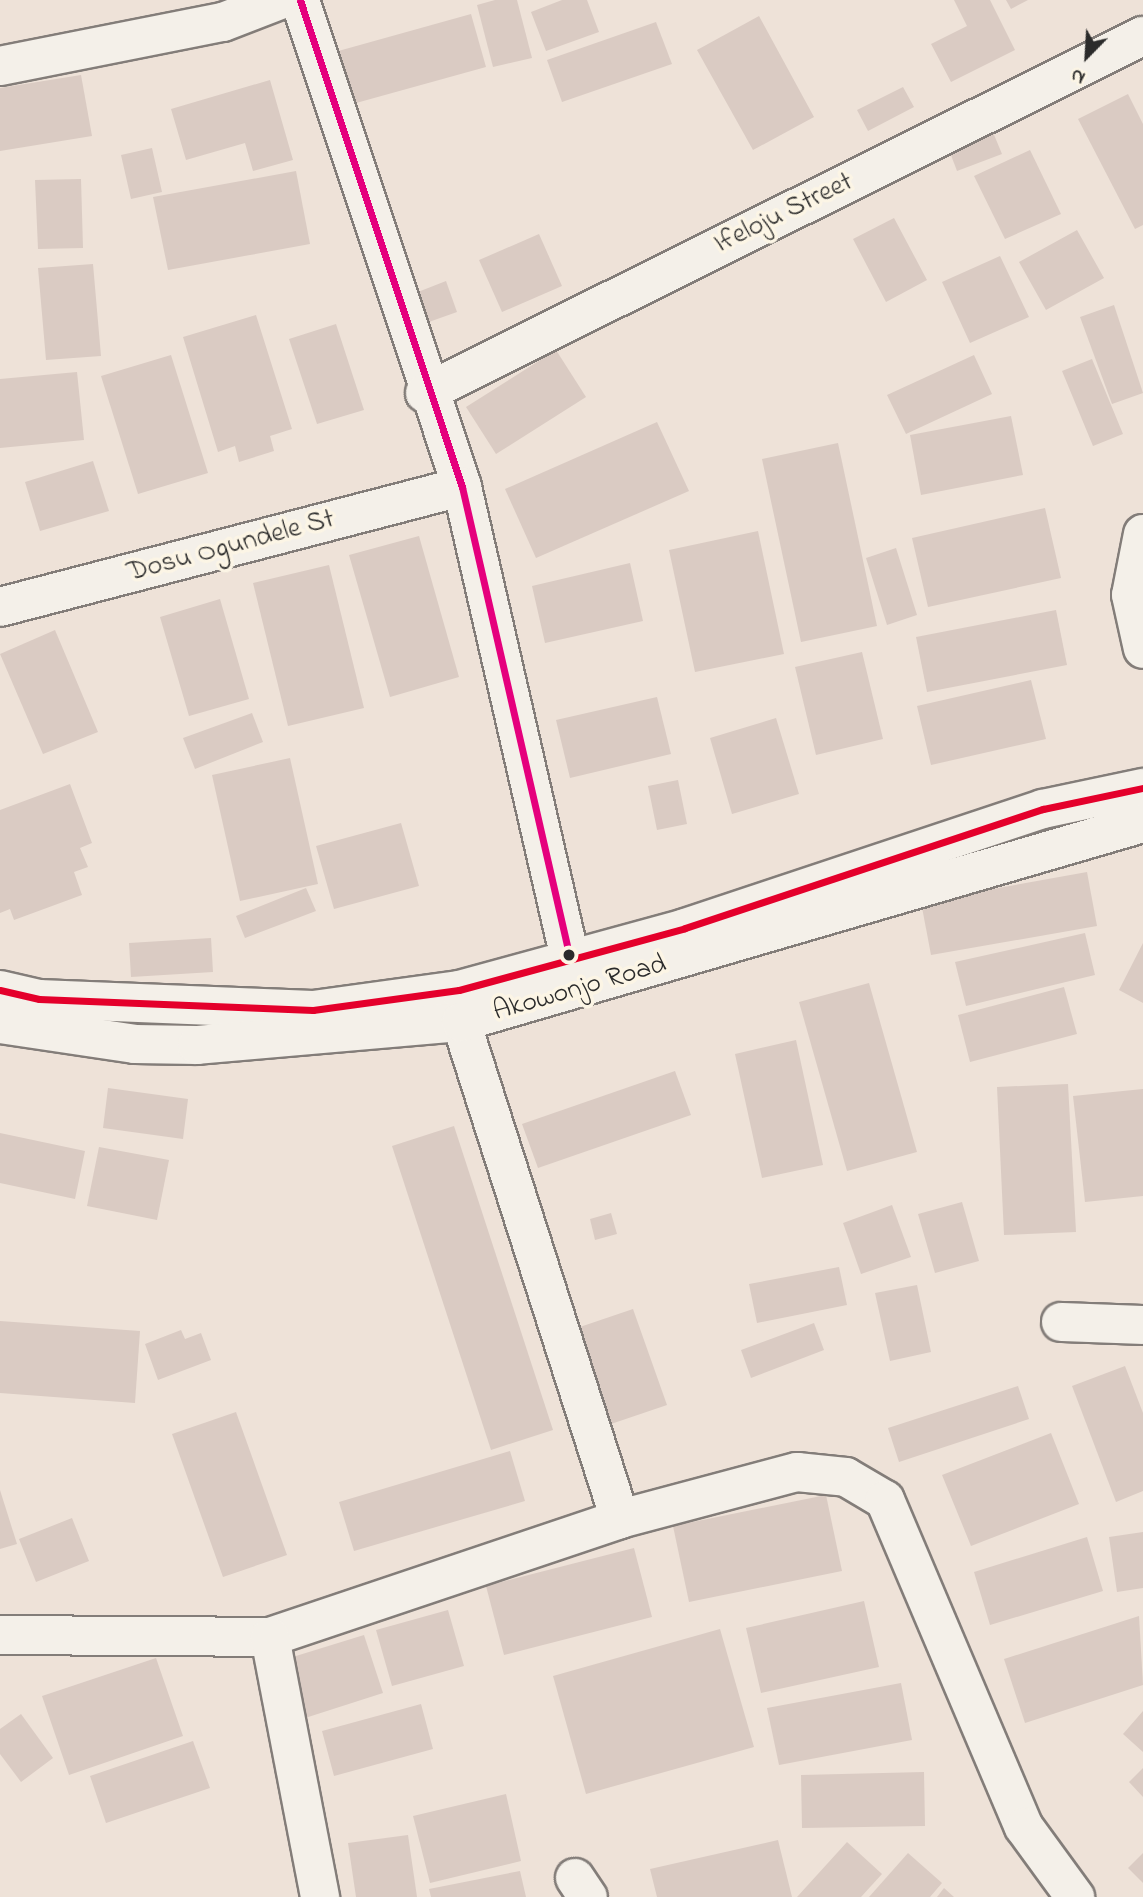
<!DOCTYPE html>
<html>
<head>
<meta charset="utf-8">
<style>
	body { margin:0 }
	#map { position:relative; width:1143px; height:1897px; overflow:hidden; background:#eee2d8; font-family:"Indie Flower",sans-serif }
	div>[style] { position:absolute }
	.building>* { inset:0; background:#dacbc3 }
	.roads { filter:drop-shadow(2px 0 #837d79) drop-shadow(-2px 0 #837d79) drop-shadow(0 2px #837d79) drop-shadow(0 -2px #837d79) }
	.street>* { height:38px; margin:-19px; padding:0 19px; transform-origin:19px; border-radius:19px; background:#f4f0e9 }
	.secondary>* { height:38px; margin:-19px; padding:0 19px; transform-origin:19px; border-radius:19px; background:#f4f0e9 }
	.bus-1>* { height:7px; margin:-3.5px; padding:0 3.5px; transform-origin:3.5px; border-radius:3.5px; background:#e5007d }
	.bus-2>* { height:7px; margin:-3.5px; padding:0 3.5px; transform-origin:3.5px; border-radius:3.5px; background:#e4002b }
	.dots>* { width:19px; height:19px; translate:-50% -50%; box-sizing:border-box; border:4px solid #fcf5e5; border-radius:50% }
	span { translate:-50% -50%; white-space:nowrap; text-align:center; line-height:1.15; -webkit-text-stroke:7px #fcf5e5; paint-order:stroke }
	.street-label { font-size:28px; color:#2b2b2b }
	.north { position:absolute; left:1052px; top:21px; width:70px; height:70px; -webkit-text-stroke:5px #fcf5e5; paint-order:stroke; rotate:204deg; font-size:19px; font-weight:700; line-height:28px; text-align:center; color:#2b2b2b }
	.north::after { content:''; display:block; margin:auto; width:24px; height:32px; background:#2b2b2b; clip-path:polygon(50% 0,100% 100%,50% 72%,0 100%) }
</style>
</head>
<body>
<div id="map">
	<div class="building">
		<i style="clip-path:polygon(495px 0,517px 0,532px 58px,493px 67px,477px 5px)"></i>
		<i style="clip-path:polygon(562px 0,587px 0,599px 32px,546px 51px,531px 12px)"></i>
		<i style="clip-path:polygon(954px 0,990px 0,1015px 50px,951px 82px,931px 44px,967px 26px)"></i>
		<i style="clip-path:polygon(1006px 0,1028px 0,1011px 9px)"></i>
		<i style="clip-path:polygon(471px 14px,486px 67px,338px 108px,324px 55px)"></i>
		<i style="clip-path:polygon(759px 16px,814px 117px,753px 150px,697px 50px)"></i>
		<i style="clip-path:polygon(656px 22px,672px 64px,562px 102px,547px 60px)"></i>
		<i style="clip-path:polygon(81px 75px,92px 136px,0 151px,0 88px)"></i>
		<i style="clip-path:polygon(270px 80px,293px 160px,253px 171px,245px 143px,186px 160px,171px 109px)"></i>
		<i style="clip-path:polygon(903px 87px,914px 107px,868px 131px,857px 110px)"></i>
		<i style="clip-path:polygon(1128px 94px,1143px 124px,1143px 225px,1135px 229px,1078px 119px)"></i>
		<i style="clip-path:polygon(990px 125px,1002px 154px,957px 171px,946px 142px)"></i>
		<i style="clip-path:polygon(152px 148px,162px 192px,131px 199px,121px 155px)"></i>
		<i style="clip-path:polygon(1030px 150px,1061px 214px,1005px 239px,974px 176px)"></i>
		<i style="clip-path:polygon(296px 171px,310px 244px,168px 270px,153px 197px)"></i>
		<i style="clip-path:polygon(81px 179px,83px 248px,38px 249px,35px 180px)"></i>
		<i style="clip-path:polygon(894px 218px,927px 280px,886px 302px,853px 239px)"></i>
		<i style="clip-path:polygon(1077px 230px,1104px 278px,1046px 310px,1019px 262px)"></i>
		<i style="clip-path:polygon(539px 234px,562px 286px,502px 312px,479px 260px)"></i>
		<i style="clip-path:polygon(1000px 256px,1029px 317px,970px 343px,942px 282px)"></i>
		<i style="clip-path:polygon(93px 264px,101px 356px,46px 360px,38px 268px)"></i>
		<i style="clip-path:polygon(446px 281px,457px 312px,412px 328px,400px 299px)"></i>
		<i style="clip-path:polygon(1114px 305px,1143px 393px,1112px 404px,1080px 317px)"></i>
		<i style="clip-path:polygon(256px 315px,292px 429px,270px 436px,274px 451px,239px 462px,235px 446px,218px 452px,183px 337px)"></i>
		<i style="clip-path:polygon(336px 324px,364px 410px,317px 424px,289px 339px)"></i>
		<i style="clip-path:polygon(556px 350px,586px 397px,496px 454px,466px 407px)"></i>
		<i style="clip-path:polygon(171px 355px,208px 473px,138px 494px,101px 376px)"></i>
		<i style="clip-path:polygon(974px 355px,992px 394px,906px 434px,887px 395px)"></i>
		<i style="clip-path:polygon(1092px 359px,1123px 434px,1093px 446px,1062px 371px)"></i>
		<i style="clip-path:polygon(77px 372px,84px 440px,0 448px,0 379px)"></i>
		<i style="clip-path:polygon(1011px 416px,1023px 475px,921px 495px,910px 435px)"></i>
		<i style="clip-path:polygon(657px 422px,689px 491px,536px 558px,505px 489px)"></i>
		<i style="clip-path:polygon(838px 443px,877px 626px,801px 642px,762px 459px)"></i>
		<i style="clip-path:polygon(93px 461px,109px 511px,40px 531px,25px 482px)"></i>
		<i style="clip-path:polygon(1045px 508px,1061px 578px,928px 607px,912px 538px)"></i>
		<i style="clip-path:polygon(758px 531px,784px 654px,695px 672px,669px 550px)"></i>
		<i style="clip-path:polygon(419px 536px,459px 677px,390px 697px,349px 555px)"></i>
		<i style="clip-path:polygon(896px 548px,917px 615px,887px 625px,866px 558px)"></i>
		<i style="clip-path:polygon(630px 563px,643px 621px,545px 643px,532px 586px)"></i>
		<i style="clip-path:polygon(329px 565px,364px 708px,288px 726px,253px 583px)"></i>
		<i style="clip-path:polygon(220px 599px,249px 699px,189px 716px,160px 617px)"></i>
		<i style="clip-path:polygon(1056px 610px,1067px 665px,927px 692px,916px 637px)"></i>
		<i style="clip-path:polygon(55px 630px,98px 732px,43px 754px,0 654px)"></i>
		<i style="clip-path:polygon(862px 652px,883px 739px,816px 755px,795px 667px)"></i>
		<i style="clip-path:polygon(1031px 680px,1046px 739px,931px 765px,917px 706px)"></i>
		<i style="clip-path:polygon(657px 697px,671px 754px,570px 778px,556px 720px)"></i>
		<i style="clip-path:polygon(252px 713px,263px 742px,195px 769px,183px 738px)"></i>
		<i style="clip-path:polygon(776px 718px,799px 794px,732px 814px,710px 738px)"></i>
		<i style="clip-path:polygon(290px 758px,318px 884px,240px 901px,212px 775px)"></i>
		<i style="clip-path:polygon(678px 780px,687px 824px,657px 830px,648px 786px)"></i>
		<i style="clip-path:polygon(70px 784px,92px 843px,80px 848px,88px 867px,74px 872px,82px 895px,14px 920px,10px 909px,0 913px,0 810px)"></i>
		<i style="clip-path:polygon(401px 823px,419px 886px,334px 909px,316px 846px)"></i>
		<i style="clip-path:polygon(1087px 872px,1097px 926px,931px 955px,921px 902px)"></i>
		<i style="clip-path:polygon(306px 888px,316px 911px,245px 938px,236px 916px)"></i>
		<i style="clip-path:polygon(1085px 933px,1095px 975px,966px 1006px,955px 962px)"></i>
		<i style="clip-path:polygon(211px 938px,213px 972px,131px 977px,129px 943px)"></i>
		<i style="clip-path:polygon(1143px 943px,1143px 1003px,1119px 990px)"></i>
		<i style="clip-path:polygon(869px 983px,917px 1152px,847px 1171px,799px 1002px)"></i>
		<i style="clip-path:polygon(1064px 987px,1077px 1034px,970px 1062px,958px 1015px)"></i>
		<i style="clip-path:polygon(796px 1040px,823px 1165px,762px 1178px,735px 1054px)"></i>
		<i style="clip-path:polygon(675px 1071px,691px 1115px,538px 1168px,522px 1124px)"></i>
		<i style="clip-path:polygon(1068px 1084px,1076px 1232px,1004px 1235px,997px 1087px)"></i>
		<i style="clip-path:polygon(108px 1088px,188px 1099px,183px 1139px,103px 1128px)"></i>
		<i style="clip-path:polygon(1143px 1089px,1143px 1196px,1085px 1202px,1073px 1096px)"></i>
		<i style="clip-path:polygon(454px 1126px,553px 1430px,491px 1450px,392px 1146px)"></i>
		<i style="clip-path:polygon(0 1133px,85px 1151px,75px 1199px,0 1183px)"></i>
		<i style="clip-path:polygon(99px 1147px,169px 1160px,157px 1220px,87px 1206px)"></i>
		<i style="clip-path:polygon(962px 1202px,979px 1261px,935px 1273px,918px 1214px)"></i>
		<i style="clip-path:polygon(892px 1205px,911px 1257px,861px 1274px,843px 1223px)"></i>
		<i style="clip-path:polygon(611px 1213px,617px 1234px,595px 1240px,590px 1219px)"></i>
		<i style="clip-path:polygon(839px 1267px,847px 1305px,757px 1323px,749px 1284px)"></i>
		<i style="clip-path:polygon(917px 1285px,931px 1352px,890px 1361px,875px 1293px)"></i>
		<i style="clip-path:polygon(633px 1309px,667px 1405px,611px 1424px,577px 1328px)"></i>
		<i style="clip-path:polygon(0 1321px,140px 1331px,135px 1403px,0 1393px)"></i>
		<i style="clip-path:polygon(814px 1323px,824px 1350px,751px 1378px,741px 1350px)"></i>
		<i style="clip-path:polygon(181px 1330px,185px 1339px,201px 1333px,211px 1360px,158px 1380px,145px 1344px)"></i>
		<i style="clip-path:polygon(1125px 1366px,1143px 1413px,1143px 1491px,1116px 1502px,1072px 1386px)"></i>
		<i style="clip-path:polygon(1018px 1386px,1029px 1419px,899px 1462px,888px 1428px)"></i>
		<i style="clip-path:polygon(236px 1412px,287px 1555px,223px 1577px,172px 1434px)"></i>
		<i style="clip-path:polygon(1051px 1433px,1079px 1504px,971px 1546px,942px 1475px)"></i>
		<i style="clip-path:polygon(510px 1451px,525px 1501px,354px 1551px,339px 1502px)"></i>
		<i style="clip-path:polygon(0 1490px,17px 1544px,0 1549px)"></i>
		<i style="clip-path:polygon(826px 1495px,842px 1571px,689px 1602px,673px 1526px)"></i>
		<i style="clip-path:polygon(72px 1518px,89px 1561px,36px 1582px,19px 1539px)"></i>
		<i style="clip-path:polygon(1143px 1532px,1143px 1588px,1117px 1592px,1109px 1537px)"></i>
		<i style="clip-path:polygon(1087px 1537px,1103px 1591px,990px 1625px,974px 1572px)"></i>
		<i style="clip-path:polygon(634px 1548px,652px 1617px,504px 1655px,486px 1586px)"></i>
		<i style="clip-path:polygon(864px 1601px,879px 1667px,761px 1693px,746px 1628px)"></i>
		<i style="clip-path:polygon(448px 1610px,464px 1666px,392px 1686px,376px 1630px)"></i>
		<i style="clip-path:polygon(1139px 1616px,1143px 1685px,1025px 1723px,1004px 1659px)"></i>
		<i style="clip-path:polygon(720px 1629px,754px 1747px,586px 1794px,553px 1676px)"></i>
		<i style="clip-path:polygon(364px 1635px,383px 1693px,302px 1719px,283px 1660px)"></i>
		<i style="clip-path:polygon(156px 1658px,183px 1736px,69px 1775px,42px 1696px)"></i>
		<i style="clip-path:polygon(901px 1683px,912px 1740px,779px 1765px,767px 1708px)"></i>
		<i style="clip-path:polygon(421px 1704px,433px 1749px,334px 1776px,322px 1731px)"></i>
		<i style="clip-path:polygon(1143px 1711px,1143px 1752px,1123px 1734px)"></i>
		<i style="clip-path:polygon(21px 1714px,53px 1758px,21px 1782px,0 1754px,0 1729px)"></i>
		<i style="clip-path:polygon(193px 1741px,210px 1788px,106px 1823px,90px 1776px)"></i>
		<i style="clip-path:polygon(1143px 1768px,1143px 1797px,1129px 1782px)"></i>
		<i style="clip-path:polygon(924px 1772px,925px 1826px,802px 1828px,801px 1775px)"></i>
		<i style="clip-path:polygon(506px 1794px,521px 1861px,430px 1883px,413px 1816px)"></i>
		<i style="clip-path:polygon(408px 1835px,417px 1897px,356px 1897px,348px 1843px)"></i>
		<i style="clip-path:polygon(778px 1840px,792px 1897px,657px 1897px,650px 1869px)"></i>
		<i style="clip-path:polygon(847px 1842px,882px 1874px,861px 1897px,797px 1897px)"></i>
		<i style="clip-path:polygon(908px 1853px,942px 1883px,930px 1897px,869px 1897px)"></i>
		<i style="clip-path:polygon(1143px 1853px,1143px 1883px,1128px 1868px)"></i>
		<i style="clip-path:polygon(520px 1871px,526px 1897px,431px 1897px,429px 1889px)"></i>
		<i style="clip-path:polygon(944px 1888px,954px 1897px,937px 1897px)"></i>
	</div>
	<div class="roads">
		<div class="street">
			<i style="left:300px;top:0;width:513px;rotate:71.6deg"></i>
			<i style="left:462px;top:487px;width:480px;rotate:77.1deg"></i>
			<i style="left:0;top:66px;width:227px;rotate:-11.2deg"></i>
			<i style="left:223px;top:22px;width:61px;rotate:-21.1deg"></i>
			<i style="left:425px;top:393px;width:802px;rotate:-26.44deg"></i>
			<i style="left:1143px;top:534px;width:62px;rotate:101.1deg"></i>
			<i style="left:1131px;top:595px;width:55px;rotate:77.5deg"></i>
			<i style="left:0;top:607px;width:477px;rotate:-14.6deg"></i>
			<i style="left:461px;top:1022px;width:522px;rotate:72.26deg"></i>
			<i style="left:1061px;top:1322px;width:82px;rotate:2.1deg"></i>
			<i style="left:0;top:1635px;width:270px;rotate:0.4deg"></i>
			<i style="left:270px;top:1637px;width:369px;rotate:-18.6deg"></i>
			<i style="left:620px;top:1519px;width:183px;rotate:-14.9deg"></i>
			<i style="left:797px;top:1472px;width:49px;rotate:5.8deg"></i>
			<i style="left:846px;top:1477px;width:45px;rotate:30.5deg"></i>
			<i style="left:885px;top:1500px;width:355px;rotate:67deg"></i>
			<i style="left:1024px;top:1827px;width:87px;rotate:53.9deg"></i>
			<i style="left:270px;top:1637px;width:265px;rotate:79.1deg"></i>
			<i style="left:575px;top:1878px;width:23px;rotate:56deg"></i>
		</div>
		<div class="secondary">
			<i style="left:0;top:990px;width:40px;rotate:13deg"></i>
			<i style="left:39px;top:999px;width:274px;rotate:2.3deg"></i>
			<i style="left:313px;top:1010px;width:147px;rotate:-7.8deg"></i>
			<i style="left:459px;top:990px;width:234px;rotate:-15.3deg"></i>
			<i style="left:685px;top:928px;width:377px;rotate:-18.4deg"></i>
			<i style="left:1043px;top:809px;width:102px;rotate:-11.9deg"></i>
			<i style="left:0;top:1024px;width:136px;rotate:8.4deg"></i>
			<i style="left:135px;top:1044px;width:62px;rotate:0.9deg"></i>
			<i style="left:197px;top:1045px;width:265px;rotate:-5deg"></i>
			<i style="left:461px;top:1022px;width:710px;rotate:-16.27deg"></i>
		</div>
	</div>
	<div class="bus-1">
		<i style="left:300px;top:0;width:513px;rotate:71.6deg"></i>
		<i style="left:462px;top:487px;width:480px;rotate:77.1deg"></i>
	</div>
	<div class="bus-2">
		<i style="left:0;top:990px;width:40px;rotate:13deg"></i>
		<i style="left:39px;top:999px;width:274px;rotate:2.3deg"></i>
		<i style="left:313px;top:1010px;width:147px;rotate:-7.8deg"></i>
		<i style="left:459px;top:990px;width:234px;rotate:-15.3deg"></i>
		<i style="left:685px;top:928px;width:377px;rotate:-18.4deg"></i>
		<i style="left:1043px;top:809px;width:102px;rotate:-11.9deg"></i>
	</div>
	<div class="dots">
		<i style="left:569px;top:955px;background:#2b2b2b"></i>
	</div>
	<div class="street-label">
		<span style="left:784px;top:214px;rotate:-26deg">Ifeloju Street</span>
		<span style="left:231px;top:547px;rotate:-15deg">Dosu Ogundele St</span>
		<span style="left:580px;top:989px;rotate:-16deg">Akowonjo Road</span>
	</div>
	<div class="north">N</div>
</div>
</body>
</html>
